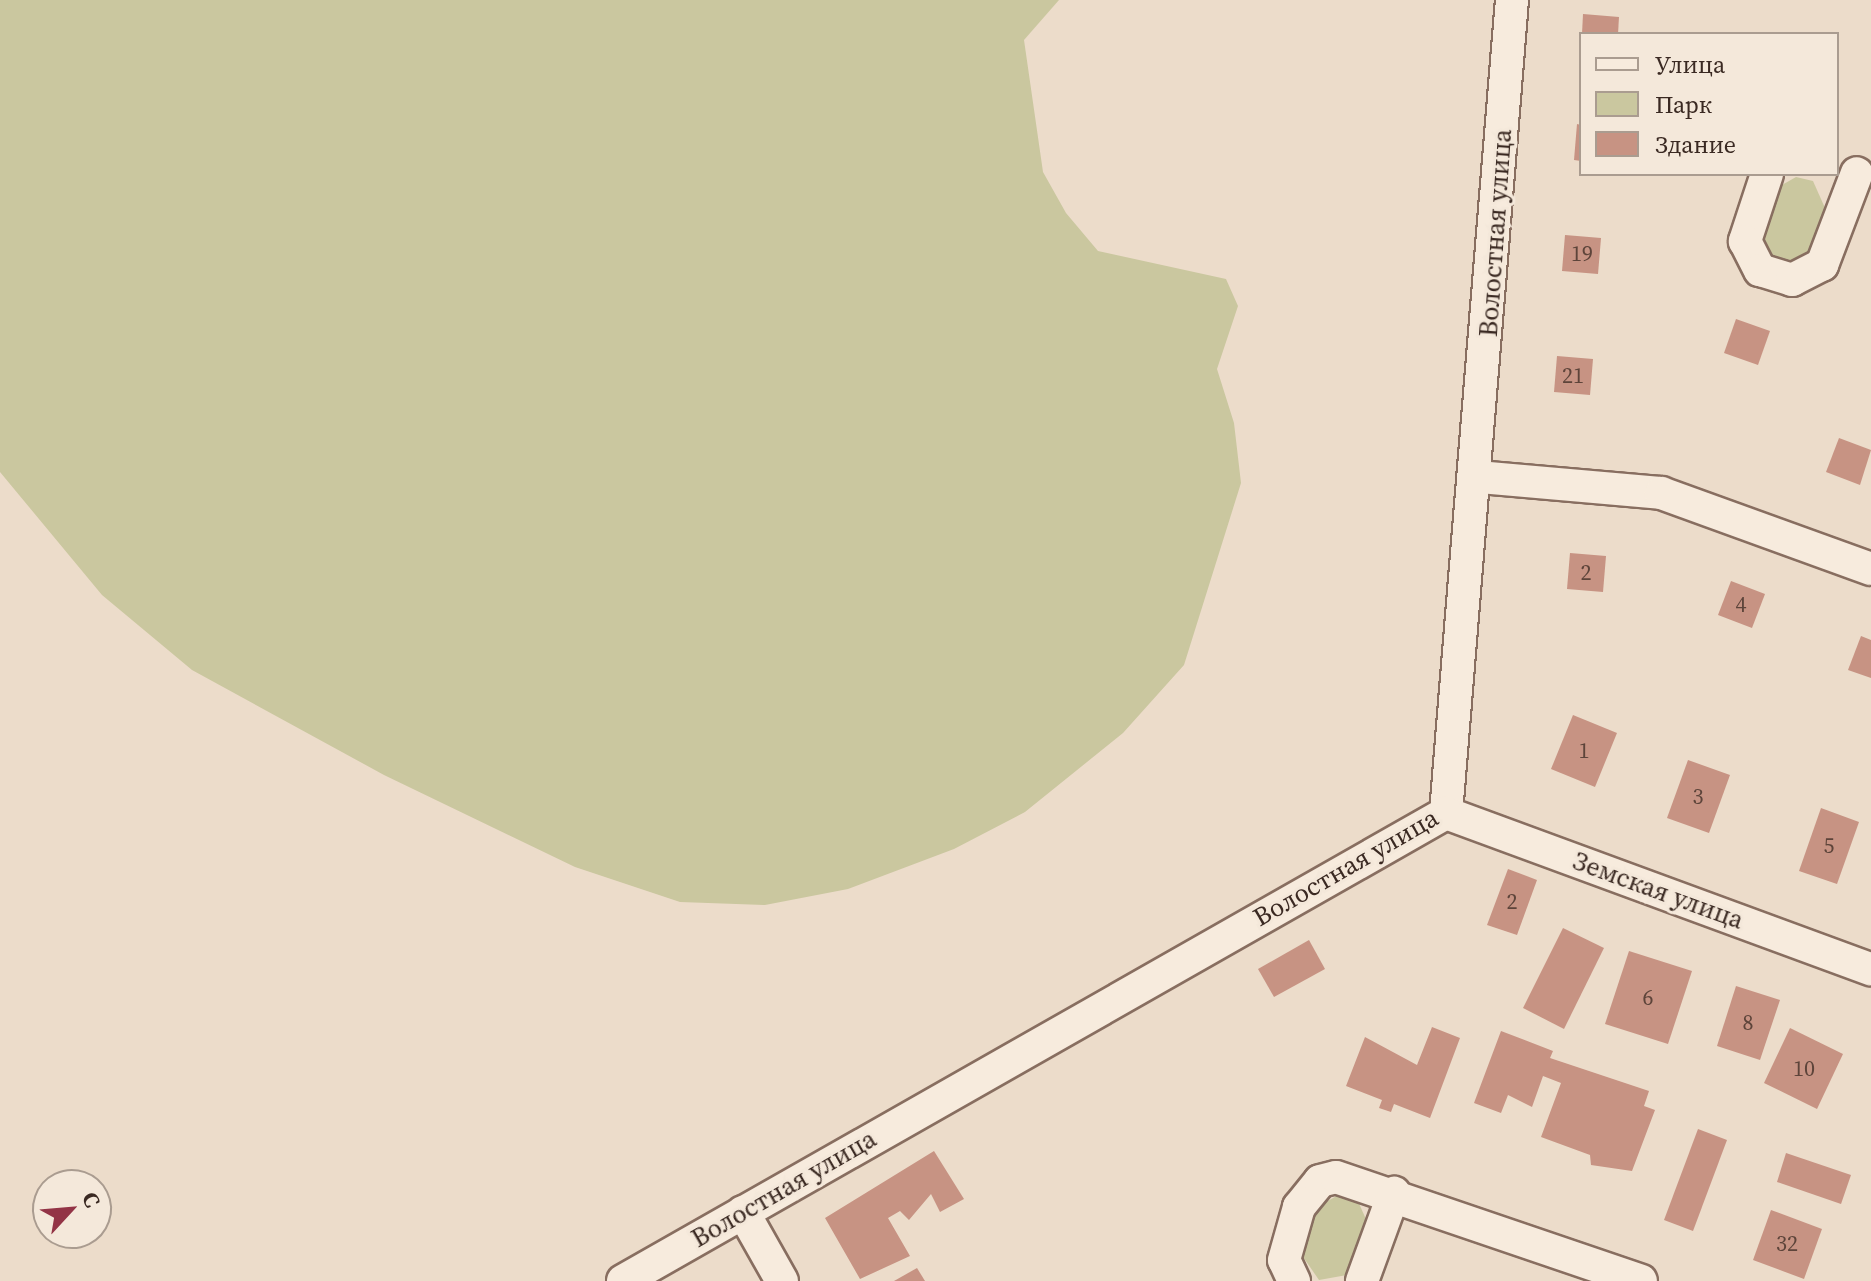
<!DOCTYPE html>
<html>
<head>
<meta charset="utf-8">
<style>
	body { margin:0 }
	#map { position:relative; width:1871px; height:1281px; overflow:hidden; background:#ecdcca; font-family:"Source Serif 4",serif }
	div>[style] { position:absolute }
	.green>* { inset:0; background:#cac79f }
	.building>* { inset:0; background:#c79383 }
	.roads { filter:drop-shadow(2px 0 #886e60) drop-shadow(-2px 0 #886e60) drop-shadow(0 2px #886e60) drop-shadow(0 -2px #886e60) }
	.minor>* { height:32px; margin:-16px; padding:0 16px; transform-origin:16px; border-radius:16px; background:#f7ebdd }
	span { translate:-50% -50%; white-space:nowrap; text-align:center; line-height:1.15; -webkit-text-stroke:6px #f4e8da; paint-order:stroke }
	.number-label { font-size:22px; color:#5d443a }
	.number-label span { -webkit-text-stroke-width:0 }
	.street-label { font-size:26px; color:#3a2922 }
	.legend { position:absolute; left:1579px; top:32px; width:260px; height:144px; box-sizing:border-box; background:#f4e8da; border:2px solid #aa9c90; margin:0; padding:10px 14px; list-style:none; font-size:24px; color:#3a2922 }
	.legend li { display:flex; align-items:center; gap:16px; height:40px }
	.legend b { width:40px; border:2px solid #aa9c90 }
	.north { position:absolute; left:32px; top:1169px; width:80px; height:80px; box-sizing:border-box; background:#f4e8da; border:2px solid #aa9c90; border-radius:50%; rotate:64deg; font-size:22px; font-weight:700; line-height:32px; text-align:center; color:#3a2922 }
	.north::after { content:''; display:block; margin:auto; width:28px; height:36px; background:#933446; clip-path:polygon(50% 0,100% 100%,50% 72%,0 100%) }
</style>
</head>
<body>
<div id="map">
	<div class="green">
		<i style="clip-path:polygon(0 0,1059px 0,1024px 40px,1043px 172px,1066px 213px,1098px 251px,1226px 279px,1238px 306px,1217px 369px,1234px 423px,1241px 483px,1184px 665px,1123px 733px,1025px 812px,954px 849px,848px 889px,765px 905px,680px 902px,575px 867px,384px 775px,192px 670px,102px 595px,0 472px)"></i>
		<i style="clip-path:polygon(1796px 177px,1813px 181px,1825px 208px,1806px 257px,1777px 264px,1759px 239px,1775px 189px)"></i>
		<i style="clip-path:polygon(1340px 1194px,1357px 1199px,1369px 1226px,1347px 1275px,1319px 1280px,1301px 1254px,1319px 1206px)"></i>
	</div>
	<div class="building">
		<i style="clip-path:polygon(1583px 14px,1619px 17px,1618px 34px,1582px 34px)"></i>
		<i style="clip-path:polygon(1577px 124px,1581px 125px,1581px 161px,1574px 160px)"></i>
		<i style="clip-path:polygon(1565px 235px,1601px 238px,1598px 274px,1562px 271px)"></i>
		<i style="clip-path:polygon(1736px 319px,1770px 331px,1758px 365px,1724px 353px)"></i>
		<i style="clip-path:polygon(1557px 356px,1593px 359px,1590px 395px,1554px 392px)"></i>
		<i style="clip-path:polygon(1839px 438px,1871px 450px,1860px 485px,1826px 472px)"></i>
		<i style="clip-path:polygon(1570px 553px,1606px 556px,1603px 592px,1567px 589px)"></i>
		<i style="clip-path:polygon(1731px 581px,1765px 594px,1752px 628px,1718px 615px)"></i>
		<i style="clip-path:polygon(1861px 636px,1871px 640px,1871px 678px,1848px 670px)"></i>
		<i style="clip-path:polygon(1573px 715px,1617px 733px,1595px 787px,1551px 769px)"></i>
		<i style="clip-path:polygon(1688px 760px,1730px 775px,1709px 833px,1667px 818px)"></i>
		<i style="clip-path:polygon(1821px 808px,1859px 822px,1837px 884px,1799px 871px)"></i>
		<i style="clip-path:polygon(1508px 869px,1537px 880px,1517px 935px,1487px 925px)"></i>
		<i style="clip-path:polygon(1563px 928px,1604px 948px,1564px 1029px,1523px 1008px)"></i>
		<i style="clip-path:polygon(1309px 940px,1325px 969px,1274px 997px,1258px 969px)"></i>
		<i style="clip-path:polygon(1629px 951px,1692px 971px,1668px 1044px,1605px 1024px)"></i>
		<i style="clip-path:polygon(1736px 986px,1780px 1000px,1760px 1060px,1717px 1046px)"></i>
		<i style="clip-path:polygon(1432px 1027px,1460px 1038px,1430px 1118px,1394px 1104px,1391px 1112px,1379px 1108px,1382px 1100px,1346px 1086px,1365px 1037px,1417px 1065px)"></i>
		<i style="clip-path:polygon(1790px 1028px,1843px 1054px,1817px 1109px,1764px 1083px)"></i>
		<i style="clip-path:polygon(1501px 1031px,1553px 1051px,1550px 1058px,1649px 1091px,1644px 1106px,1655px 1110px,1632px 1171px,1591px 1165px,1590px 1155px,1541px 1137px,1561px 1083px,1543px 1076px,1532px 1107px,1508px 1095px,1501px 1113px,1474px 1103px)"></i>
		<i style="clip-path:polygon(1698px 1129px,1727px 1140px,1693px 1231px,1664px 1220px)"></i>
		<i style="clip-path:polygon(934px 1151px,964px 1199px,940px 1212px,931px 1194px,909px 1220px,900px 1211px,888px 1218px,910px 1256px,860px 1279px,825px 1218px)"></i>
		<i style="clip-path:polygon(1786px 1153px,1851px 1175px,1841px 1204px,1777px 1182px)"></i>
		<i style="clip-path:polygon(1771px 1210px,1822px 1229px,1804px 1279px,1753px 1260px)"></i>
		<i style="clip-path:polygon(917px 1268px,925px 1281px,894px 1281px)"></i>
	</div>
	<div class="roads">
		<div class="minor">
			<i style="left:1767px;top:174px;width:71px;rotate:108.2deg"></i>
			<i style="left:1745px;top:241px;width:33px;rotate:63deg"></i>
			<i style="left:1760px;top:270px;width:34px;rotate:17deg"></i>
			<i style="left:1792px;top:280px;width:34px;rotate:-27deg"></i>
			<i style="left:1822px;top:265px;width:98px;rotate:-69.2deg"></i>
			<i style="left:1479px;top:477px;width:183px;rotate:5deg"></i>
			<i style="left:1661px;top:493px;width:223px;rotate:19.9deg"></i>
			<i style="left:1446px;top:813px;width:816px;rotate:-85.36deg"></i>
			<i style="left:1446px;top:813px;width:453px;rotate:20.2deg"></i>
			<i style="left:743px;top:1212px;width:79px;rotate:60.5deg"></i>
			<i style="left:623px;top:1281px;width:947px;rotate:-29.62deg"></i>
			<i style="left:1294px;top:1281px;width:23px;rotate:-115deg"></i>
			<i style="left:1284px;top:1260px;width:55px;rotate:-74.2deg"></i>
			<i style="left:1299px;top:1207px;width:33px;rotate:-51deg"></i>
			<i style="left:1320px;top:1181px;width:16px;rotate:-14deg"></i>
			<i style="left:1336px;top:1177px;width:322px;rotate:18.8deg"></i>
			<i style="left:1362px;top:1281px;width:94px;rotate:-70deg"></i>
		</div>
	</div>
	<div class="number-label">
		<span style="left:1582px;top:254px">19</span>
		<span style="left:1573px;top:376px">21</span>
		<span style="left:1586px;top:573px">2</span>
		<span style="left:1741px;top:605px">4</span>
		<span style="left:1584px;top:751px">1</span>
		<span style="left:1698px;top:797px">3</span>
		<span style="left:1829px;top:846px">5</span>
		<span style="left:1512px;top:902px">2</span>
		<span style="left:1648px;top:998px">6</span>
		<span style="left:1748px;top:1023px">8</span>
		<span style="left:1804px;top:1069px">10</span>
		<span style="left:1787px;top:1244px">32</span>
	</div>
	<div class="street-label">
		<span style="left:1496px;top:233px;rotate:-86deg">Волостная улица</span>
		<span style="left:1346px;top:868px;rotate:-30deg">Волостная улица</span>
		<span style="left:1658px;top:891px;rotate:20deg">Земская улица</span>
		<span style="left:784px;top:1189px;rotate:-30deg">Волостная улица</span>
	</div>
	<ul class="legend">
	<li><b style="height:10px;background:#f7ebdd"></b>Улица</li>
	<li><b style="height:22px;background:#cac79f"></b>Парк</li>
	<li><b style="height:22px;background:#c79383"></b>Здание</li>
	</ul>
	<div class="north">С</div>
</div>
</body>
</html>
